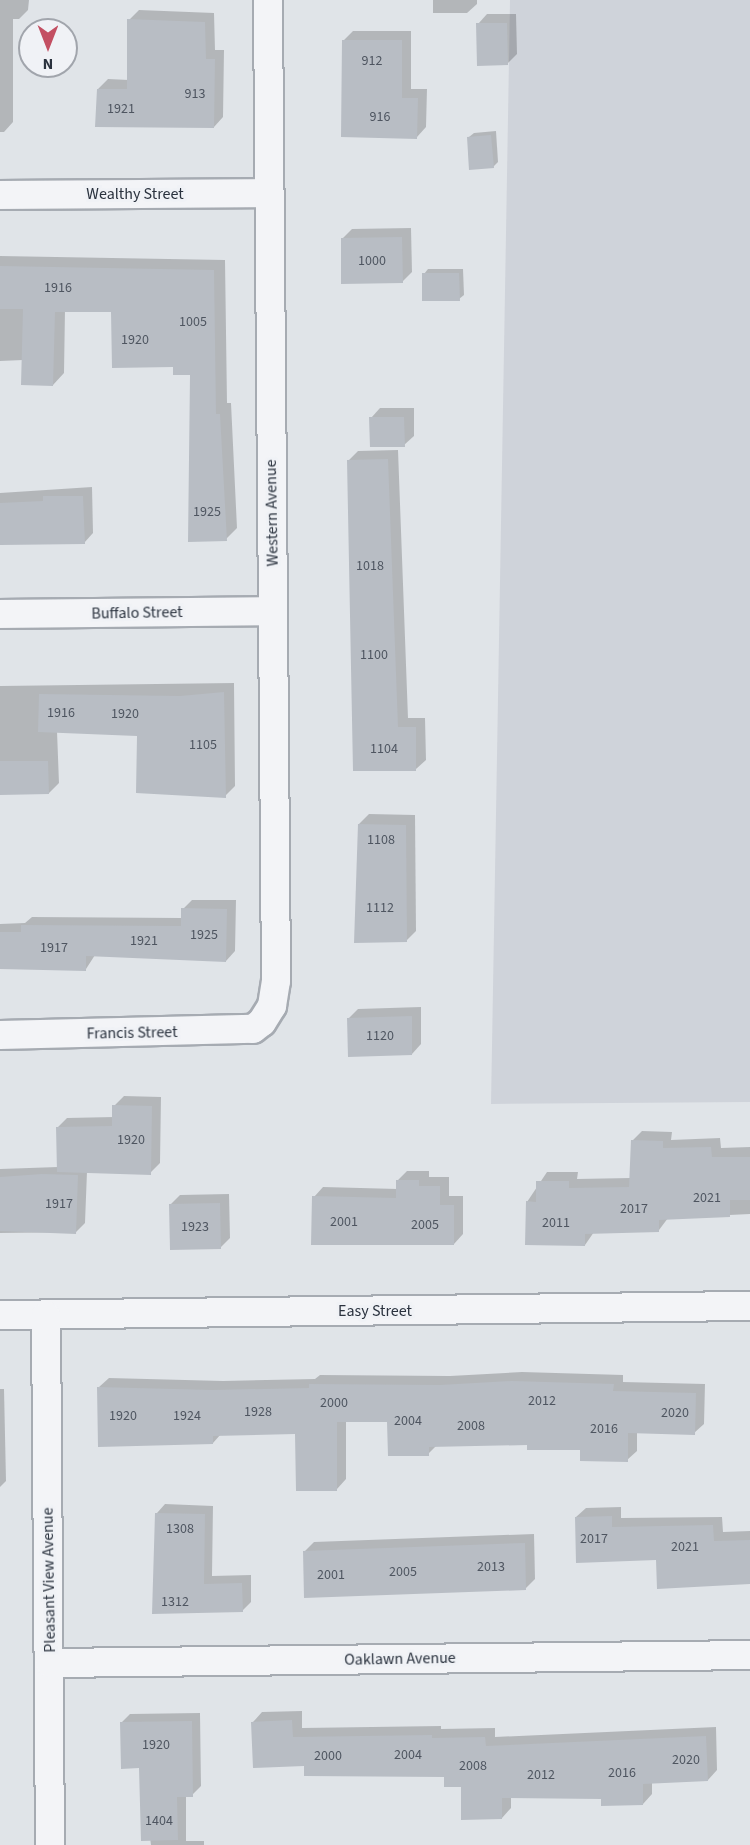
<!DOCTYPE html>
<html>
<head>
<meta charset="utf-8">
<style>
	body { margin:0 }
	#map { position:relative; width:750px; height:1845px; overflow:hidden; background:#e0e4e8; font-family:"Source Sans 3",sans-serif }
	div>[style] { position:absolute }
	.built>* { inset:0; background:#cfd3da }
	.shadow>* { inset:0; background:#0003 }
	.building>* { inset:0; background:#b8bdc4 }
	.roads { filter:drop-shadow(2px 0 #a6abb2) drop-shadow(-2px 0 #a6abb2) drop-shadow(0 2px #a6abb2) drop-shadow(0 -2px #a6abb2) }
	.minor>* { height:28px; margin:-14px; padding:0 14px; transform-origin:14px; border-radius:14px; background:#f3f4f7 }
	span { translate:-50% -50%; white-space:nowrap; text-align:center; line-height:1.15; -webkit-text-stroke:6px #f0f2f6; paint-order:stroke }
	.number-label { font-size:14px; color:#4e5560 }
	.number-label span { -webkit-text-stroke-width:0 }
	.street-label { font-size:16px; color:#2a323e }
	.north { position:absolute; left:18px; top:18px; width:60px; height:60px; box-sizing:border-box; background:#f0f2f6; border:2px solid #a1a5ac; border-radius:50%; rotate:180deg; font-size:16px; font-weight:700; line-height:24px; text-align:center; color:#2a323e }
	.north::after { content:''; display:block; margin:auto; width:21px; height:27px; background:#c34f62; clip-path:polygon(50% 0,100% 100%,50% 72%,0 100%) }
</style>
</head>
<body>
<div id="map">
	<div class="built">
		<i style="clip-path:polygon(510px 0,750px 0,750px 1102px,491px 1104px)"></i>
	</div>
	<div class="shadow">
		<i style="clip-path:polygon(0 0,29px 0,28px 10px,19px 19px,13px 19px,13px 122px,4px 132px,0 132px)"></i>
		<i style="clip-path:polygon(433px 0,477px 0,477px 4px,467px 13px,433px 13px)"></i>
		<i style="clip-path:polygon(139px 10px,214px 13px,215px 50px,224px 50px,223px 117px,214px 127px,98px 89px,108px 79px,129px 80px,129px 20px)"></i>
		<i style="clip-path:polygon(487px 14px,516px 14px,517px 54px,507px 64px,478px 24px)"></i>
		<i style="clip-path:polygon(353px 31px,411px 31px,411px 89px,427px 89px,426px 127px,417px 137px,343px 41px)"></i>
		<i style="clip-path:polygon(496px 131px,498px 162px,493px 167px,469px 137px,474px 133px)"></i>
		<i style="clip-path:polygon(411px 228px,412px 272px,402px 282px,342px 239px,352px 229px)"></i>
		<i style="clip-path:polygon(0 256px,225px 260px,227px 403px,231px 403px,237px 528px,226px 539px,191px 373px,112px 310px,65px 310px,64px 373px,53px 385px,23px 360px,0 361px)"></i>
		<i style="clip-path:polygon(428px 269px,463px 269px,464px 295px,459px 299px,424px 274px)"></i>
		<i style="clip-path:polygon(380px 408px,414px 408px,414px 436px,404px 445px,371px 418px)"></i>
		<i style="clip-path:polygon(398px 450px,408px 718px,425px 718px,426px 760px,416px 769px,355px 770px,348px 461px,358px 451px)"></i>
		<i style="clip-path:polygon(92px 487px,93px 533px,84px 543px,0 544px,0 493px)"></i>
		<i style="clip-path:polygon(234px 683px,235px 786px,225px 796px,138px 735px,57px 731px,59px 783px,49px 793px,0 793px,0 686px)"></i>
		<i style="clip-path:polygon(369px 814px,415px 815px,416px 931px,406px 941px,359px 824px)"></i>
		<i style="clip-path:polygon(192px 900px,236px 900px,235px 951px,226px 961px,95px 955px,86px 969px,0 969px,0 924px,25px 923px,32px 917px,183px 918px,183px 909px)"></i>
		<i style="clip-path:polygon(421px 1007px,421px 1044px,412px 1054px,349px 1018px,358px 1009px)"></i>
		<i style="clip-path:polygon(124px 1096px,161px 1097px,160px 1163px,150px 1173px,87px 1172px,85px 1223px,76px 1232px,0 1233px,0 1169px,58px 1167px,57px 1128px,67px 1118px,114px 1117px,114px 1106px)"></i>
		<i style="clip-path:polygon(642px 1131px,672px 1132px,671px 1140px,720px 1138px,721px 1148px,750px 1147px,750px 1214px,668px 1218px,659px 1230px,594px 1232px,585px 1245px,527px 1202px,547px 1172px,578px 1172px,577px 1179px,631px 1178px,632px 1141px)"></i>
		<i style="clip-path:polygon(407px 1171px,429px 1171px,429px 1177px,449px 1177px,449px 1196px,463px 1196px,463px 1234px,454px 1244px,314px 1197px,323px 1187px,398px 1189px,398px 1180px)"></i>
		<i style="clip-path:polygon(229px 1194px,230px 1238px,220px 1248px,170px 1205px,180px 1195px)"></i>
		<i style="clip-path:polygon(522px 1372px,623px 1375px,623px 1382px,705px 1384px,704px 1424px,694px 1433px,637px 1432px,637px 1451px,627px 1460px,582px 1449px,529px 1444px,437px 1445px,428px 1454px,389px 1421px,346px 1420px,346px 1479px,337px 1489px,297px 1432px,221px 1434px,213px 1443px,99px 1387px,109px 1378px,223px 1381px,315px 1379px,320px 1375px,450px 1376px)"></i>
		<i style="clip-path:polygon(0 1389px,4px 1389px,6px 1481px,0 1487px)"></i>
		<i style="clip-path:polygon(165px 1504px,213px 1506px,212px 1576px,251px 1575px,251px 1602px,242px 1611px,154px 1612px,157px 1513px)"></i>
		<i style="clip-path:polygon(621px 1507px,621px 1518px,722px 1517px,723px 1532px,750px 1531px,750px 1583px,658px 1559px,576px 1517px,586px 1508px)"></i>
		<i style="clip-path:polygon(534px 1534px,535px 1579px,526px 1588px,304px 1552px,314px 1542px)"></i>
		<i style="clip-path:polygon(302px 1711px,302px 1728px,441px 1726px,441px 1729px,495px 1728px,495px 1737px,716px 1727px,717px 1770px,708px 1780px,652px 1782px,652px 1794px,643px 1804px,602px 1797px,511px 1796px,511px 1808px,502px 1818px,445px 1775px,305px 1765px,253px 1722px,262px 1712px)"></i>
		<i style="clip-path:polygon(200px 1713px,201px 1786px,192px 1795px,186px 1795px,186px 1841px,204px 1841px,204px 1845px,151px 1845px,141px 1767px,121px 1723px,130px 1714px)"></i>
	</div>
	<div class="building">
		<i style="clip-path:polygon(127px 19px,205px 22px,206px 59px,215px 59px,214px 128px,95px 127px,97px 89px,127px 89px)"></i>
		<i style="clip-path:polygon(476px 23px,507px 23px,508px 65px,477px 66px)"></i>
		<i style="clip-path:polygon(342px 40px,402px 40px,402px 98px,418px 98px,417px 139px,341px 137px)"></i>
		<i style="clip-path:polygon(491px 135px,494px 168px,469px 170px,467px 137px)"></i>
		<i style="clip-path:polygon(402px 237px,403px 283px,341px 284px,341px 238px)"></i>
		<i style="clip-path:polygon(0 266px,214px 270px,216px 414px,220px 414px,227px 541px,188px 542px,190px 375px,173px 375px,173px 367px,112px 368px,111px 312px,55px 312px,53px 386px,21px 385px,23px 309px,0 309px)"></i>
		<i style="clip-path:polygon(422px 273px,459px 273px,460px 301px,422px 301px)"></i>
		<i style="clip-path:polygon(369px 417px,404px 417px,405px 447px,370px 447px)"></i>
		<i style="clip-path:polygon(388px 459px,398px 727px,416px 727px,416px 771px,353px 771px,347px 460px)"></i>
		<i style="clip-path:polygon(43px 496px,83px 496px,85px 544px,0 545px,0 503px,43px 501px)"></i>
		<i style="clip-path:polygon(224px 692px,226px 798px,136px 793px,137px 736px,38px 732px,39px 694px,180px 696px)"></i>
		<i style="clip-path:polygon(0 761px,48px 761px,49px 794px,0 795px)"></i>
		<i style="clip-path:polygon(358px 824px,406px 825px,407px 942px,354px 943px)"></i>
		<i style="clip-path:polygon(181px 908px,227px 909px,226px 962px,86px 956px,86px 971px,0 969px,0 932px,21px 932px,21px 925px,181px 926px)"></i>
		<i style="clip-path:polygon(412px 1016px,412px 1055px,348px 1057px,347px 1018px)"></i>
		<i style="clip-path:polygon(112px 1105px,152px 1106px,151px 1175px,57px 1172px,56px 1127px,112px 1126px)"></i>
		<i style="clip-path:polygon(631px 1140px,663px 1141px,663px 1148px,711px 1147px,712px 1157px,750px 1157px,750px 1200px,730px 1200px,730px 1217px,659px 1220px,659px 1232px,585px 1234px,585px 1246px,525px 1245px,526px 1201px,536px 1202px,536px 1181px,569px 1181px,569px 1188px,629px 1187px)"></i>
		<i style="clip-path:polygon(42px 1174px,78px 1175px,76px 1234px,0 1231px,0 1177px)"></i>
		<i style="clip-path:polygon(396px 1180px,419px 1180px,419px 1186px,440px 1186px,440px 1205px,454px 1205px,454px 1245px,311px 1245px,312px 1196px,396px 1198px)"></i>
		<i style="clip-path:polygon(220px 1203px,221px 1249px,170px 1250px,169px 1204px)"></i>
		<i style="clip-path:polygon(512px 1381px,614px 1384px,613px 1391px,696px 1393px,695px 1435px,628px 1433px,628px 1462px,580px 1461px,580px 1450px,527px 1450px,527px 1445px,429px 1447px,429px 1456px,388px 1456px,387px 1422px,337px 1422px,337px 1491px,296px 1491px,295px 1434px,213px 1436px,213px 1444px,98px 1447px,97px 1387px,212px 1390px,309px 1388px,309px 1384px,440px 1385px)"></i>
		<i style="clip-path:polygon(155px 1513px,205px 1514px,204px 1584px,242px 1583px,243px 1612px,152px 1614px)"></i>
		<i style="clip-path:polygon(612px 1516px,612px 1527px,713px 1525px,714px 1541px,750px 1540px,750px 1584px,657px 1589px,656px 1560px,576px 1563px,575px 1517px)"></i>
		<i style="clip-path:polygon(525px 1543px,526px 1590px,304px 1598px,303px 1551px)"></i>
		<i style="clip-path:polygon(292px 1720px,293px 1737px,432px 1735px,432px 1738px,485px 1737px,486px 1746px,706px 1736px,708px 1781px,643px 1784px,643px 1805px,601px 1806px,601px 1799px,502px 1798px,502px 1819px,461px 1820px,461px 1787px,444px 1787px,444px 1777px,304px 1776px,304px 1766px,253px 1768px,251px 1722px)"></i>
		<i style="clip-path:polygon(192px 1721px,193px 1797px,177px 1797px,178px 1840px,141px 1841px,139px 1768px,121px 1769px,120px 1722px)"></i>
	</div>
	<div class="roads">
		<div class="minor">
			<i style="left:0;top:195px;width:269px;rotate:-0.4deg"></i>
			<i style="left:0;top:614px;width:273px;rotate:-0.6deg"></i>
			<i style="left:0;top:1035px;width:253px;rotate:-1.4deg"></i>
			<i style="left:253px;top:1029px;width:11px;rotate:-38deg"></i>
			<i style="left:262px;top:1022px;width:19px;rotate:-58deg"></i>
			<i style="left:272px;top:1006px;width:25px;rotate:-81deg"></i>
			<i style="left:276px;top:981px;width:981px;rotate:-90.47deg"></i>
			<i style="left:0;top:1315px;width:750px;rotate:-0.69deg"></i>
			<i style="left:46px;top:1316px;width:529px;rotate:89.57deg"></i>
			<i style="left:50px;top:1663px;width:700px;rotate:-0.65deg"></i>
		</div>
	</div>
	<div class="number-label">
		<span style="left:372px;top:61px">912</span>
		<span style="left:195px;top:94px">913</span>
		<span style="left:121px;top:109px">1921</span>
		<span style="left:380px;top:117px">916</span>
		<span style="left:372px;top:261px">1000</span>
		<span style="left:58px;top:288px">1916</span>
		<span style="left:193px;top:322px">1005</span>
		<span style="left:135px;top:340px">1920</span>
		<span style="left:207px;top:512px">1925</span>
		<span style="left:370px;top:566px">1018</span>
		<span style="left:374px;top:655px">1100</span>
		<span style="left:61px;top:713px">1916</span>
		<span style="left:125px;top:714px">1920</span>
		<span style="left:203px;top:745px">1105</span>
		<span style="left:384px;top:749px">1104</span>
		<span style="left:381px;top:840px">1108</span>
		<span style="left:380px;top:908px">1112</span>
		<span style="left:204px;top:935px">1925</span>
		<span style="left:144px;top:941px">1921</span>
		<span style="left:54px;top:948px">1917</span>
		<span style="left:380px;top:1036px">1120</span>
		<span style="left:131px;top:1140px">1920</span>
		<span style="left:707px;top:1198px">2021</span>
		<span style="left:59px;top:1204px">1917</span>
		<span style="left:634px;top:1209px">2017</span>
		<span style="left:344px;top:1222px">2001</span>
		<span style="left:556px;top:1223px">2011</span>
		<span style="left:425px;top:1225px">2005</span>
		<span style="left:195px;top:1227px">1923</span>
		<span style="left:542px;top:1401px">2012</span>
		<span style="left:334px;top:1403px">2000</span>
		<span style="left:258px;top:1412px">1928</span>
		<span style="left:675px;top:1413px">2020</span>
		<span style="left:123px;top:1416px">1920</span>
		<span style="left:187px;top:1416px">1924</span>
		<span style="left:408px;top:1421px">2004</span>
		<span style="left:471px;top:1426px">2008</span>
		<span style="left:604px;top:1429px">2016</span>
		<span style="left:180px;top:1529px">1308</span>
		<span style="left:594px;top:1539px">2017</span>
		<span style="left:685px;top:1547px">2021</span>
		<span style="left:491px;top:1567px">2013</span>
		<span style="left:403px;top:1572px">2005</span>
		<span style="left:331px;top:1575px">2001</span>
		<span style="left:175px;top:1602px">1312</span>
		<span style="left:156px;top:1745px">1920</span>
		<span style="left:408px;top:1755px">2004</span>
		<span style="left:328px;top:1756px">2000</span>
		<span style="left:686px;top:1760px">2020</span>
		<span style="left:473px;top:1766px">2008</span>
		<span style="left:622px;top:1773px">2016</span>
		<span style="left:541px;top:1775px">2012</span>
		<span style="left:159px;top:1821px">1404</span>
	</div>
	<div class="street-label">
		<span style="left:135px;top:194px">Wealthy Street</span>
		<span style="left:272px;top:513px;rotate:-91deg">Western Avenue</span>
		<span style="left:137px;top:613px;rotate:-1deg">Buffalo Street</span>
		<span style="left:132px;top:1033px;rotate:-1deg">Francis Street</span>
		<span style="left:375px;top:1311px">Easy Street</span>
		<span style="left:49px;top:1580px;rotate:-91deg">Pleasant View Avenue</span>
		<span style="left:400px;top:1659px;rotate:-1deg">Oaklawn Avenue</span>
	</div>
	<div class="north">N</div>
</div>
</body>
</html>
